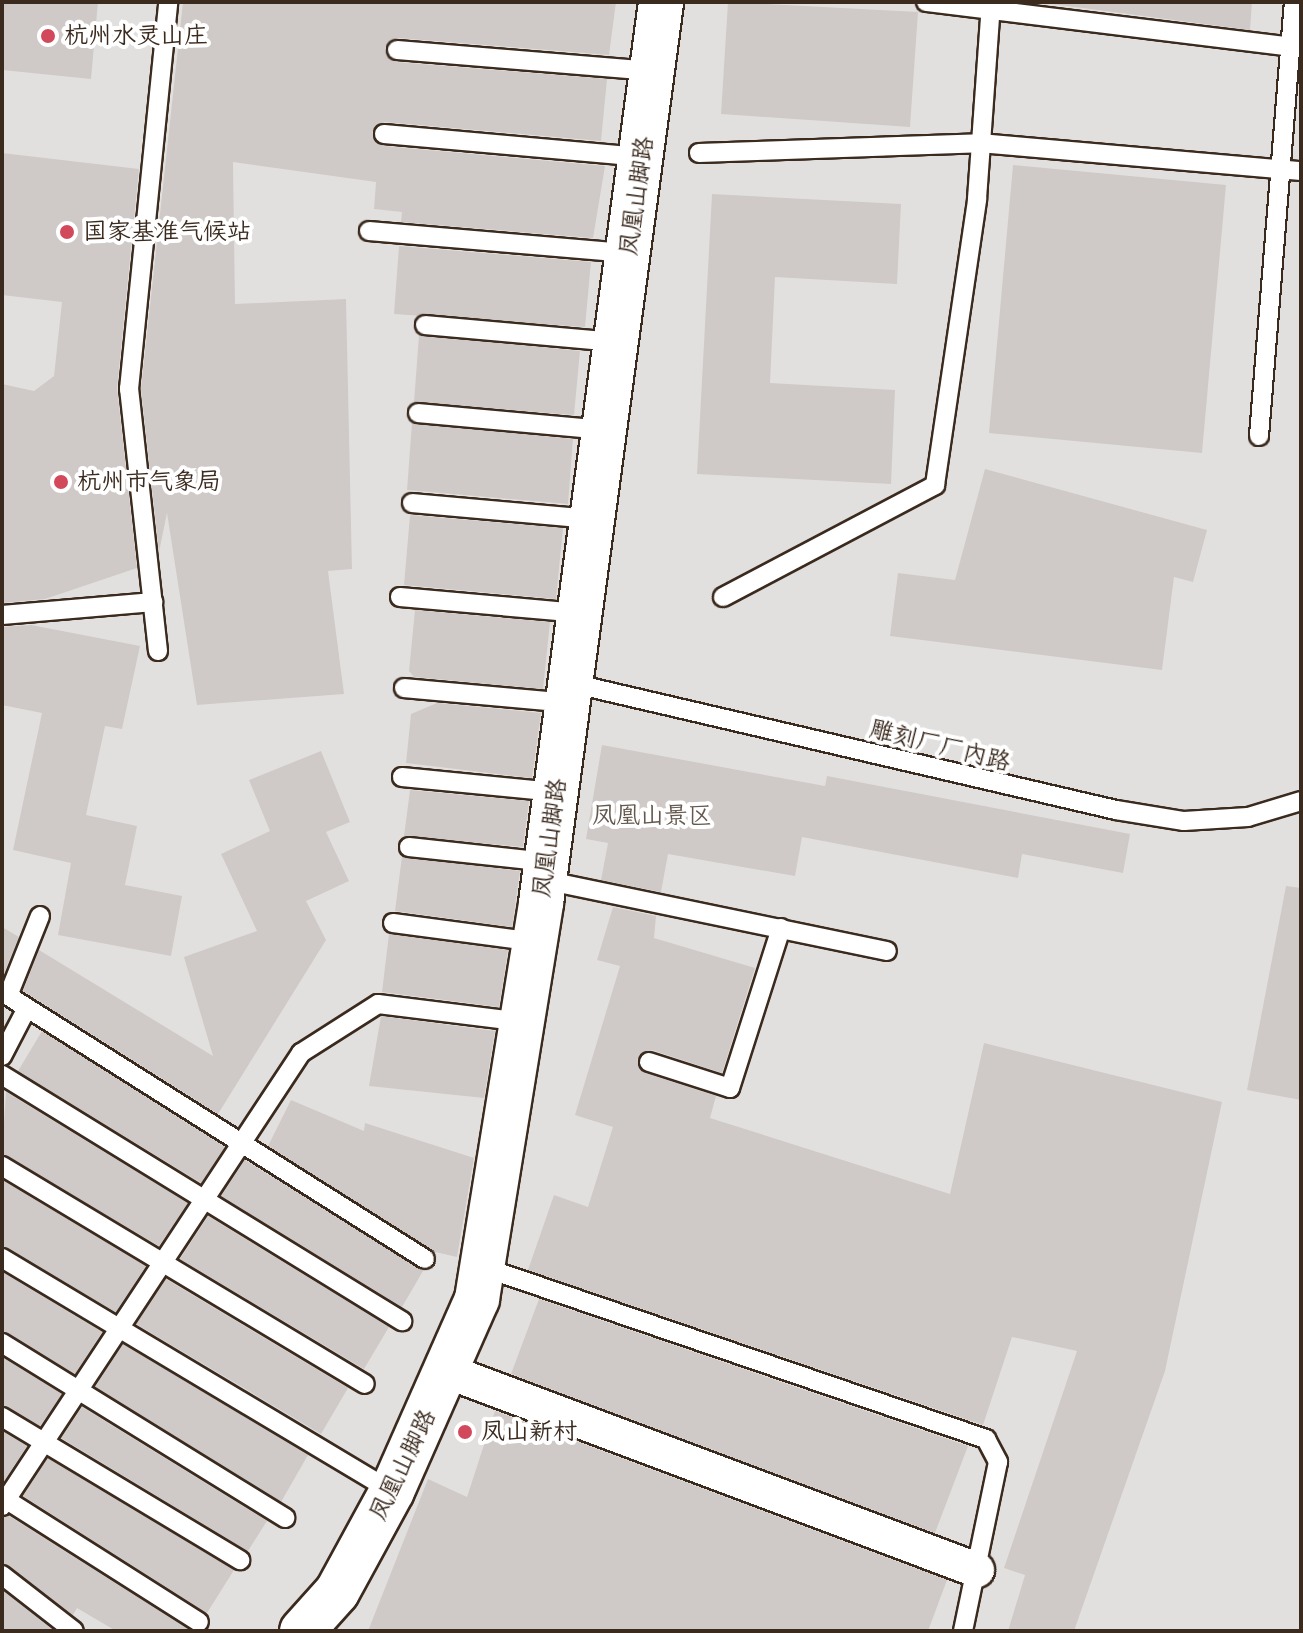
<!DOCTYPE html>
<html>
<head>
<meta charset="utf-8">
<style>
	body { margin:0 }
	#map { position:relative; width:1303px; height:1633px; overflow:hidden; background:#fff; font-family:"Balsamiq Sans","LXGW WenKai TC",sans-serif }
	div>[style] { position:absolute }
	.green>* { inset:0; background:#e2e0de }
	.building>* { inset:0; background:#cfcac7 }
	.roads { filter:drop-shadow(2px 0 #3b2a1e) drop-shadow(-2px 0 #3b2a1e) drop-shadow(0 2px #3b2a1e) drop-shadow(0 -2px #3b2a1e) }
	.lane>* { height:18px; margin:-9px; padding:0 9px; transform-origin:9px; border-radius:9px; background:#fff }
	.street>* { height:34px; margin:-17px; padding:0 17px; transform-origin:17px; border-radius:17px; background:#fff }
	.secondary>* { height:44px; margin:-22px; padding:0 22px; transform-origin:22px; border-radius:22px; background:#fff }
	.dots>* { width:22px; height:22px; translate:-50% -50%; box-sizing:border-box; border:4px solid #fff; border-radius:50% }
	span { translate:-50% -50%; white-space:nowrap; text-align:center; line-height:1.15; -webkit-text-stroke:8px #fff; paint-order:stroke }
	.poi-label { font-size:24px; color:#3b2a1e }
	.left { translate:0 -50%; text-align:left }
	.street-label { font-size:24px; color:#3b2a1e }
	.park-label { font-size:24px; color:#65584e }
	.frame { position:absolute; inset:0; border:4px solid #3b2a1e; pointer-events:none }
</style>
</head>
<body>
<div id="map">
	<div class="green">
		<i style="clip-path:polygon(2px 2px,1301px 2px,1301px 1631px,2px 1631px)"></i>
	</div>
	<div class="building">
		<i style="clip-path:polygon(2px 2px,98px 2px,91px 79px,2px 70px)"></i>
		<i style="clip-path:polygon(183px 2px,616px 2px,609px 55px,398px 38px,385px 48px,396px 62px,607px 79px,601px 141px,385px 122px,372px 132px,383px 146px,605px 166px,593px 238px,401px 222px,402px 212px,374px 209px,376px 182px,233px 162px,235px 304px,346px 299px,352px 569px,328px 571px,344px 694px,197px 705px,167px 513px,159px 552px,141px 389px)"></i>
		<i style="clip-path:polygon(728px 2px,918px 12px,910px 127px,721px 114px)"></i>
		<i style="clip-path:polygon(1037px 2px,1252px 2px,1250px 30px)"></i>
		<i style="clip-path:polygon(2px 153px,139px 169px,117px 388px,137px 568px,45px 599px,2px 603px,2px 384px,34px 391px,54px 376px,62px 302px,2px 295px)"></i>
		<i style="clip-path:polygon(1013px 165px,1226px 185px,1202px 453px,989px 433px)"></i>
		<i style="clip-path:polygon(712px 194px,901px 204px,897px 284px,775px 277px,770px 383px,895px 390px,891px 484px,697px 474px)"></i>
		<i style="clip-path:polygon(399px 246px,591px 262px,585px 327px,394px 314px)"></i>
		<i style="clip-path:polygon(419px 335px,580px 351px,574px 415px,414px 402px)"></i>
		<i style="clip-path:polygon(412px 423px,573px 439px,568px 504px,407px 490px)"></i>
		<i style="clip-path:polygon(985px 469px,1207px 530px,1193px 582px,1174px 577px,1162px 670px,890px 636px,898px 573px,955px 580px)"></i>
		<i style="clip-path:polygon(410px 515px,563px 528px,556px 599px,404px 585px)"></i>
		<i style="clip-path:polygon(415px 610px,550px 622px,543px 689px,414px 677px,409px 671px)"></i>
		<i style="clip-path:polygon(31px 625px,140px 646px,122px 729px,105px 726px,86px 815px,137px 826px,125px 885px,182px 896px,171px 956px,58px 935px,71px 863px,13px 850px,42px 713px,2px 705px,2px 627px)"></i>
		<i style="clip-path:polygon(437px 703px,541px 713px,532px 778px,406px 763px,411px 714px)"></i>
		<i style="clip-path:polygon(602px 745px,825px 786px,827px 776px,1130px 834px,1123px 873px,1022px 854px,1018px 878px,802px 837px,795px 876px,668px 854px,661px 892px,601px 880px,608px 843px,586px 839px)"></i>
		<i style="clip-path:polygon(321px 751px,350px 822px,326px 832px,349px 881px,306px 901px,326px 940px,218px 1114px,23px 991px,39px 950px,213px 1056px,184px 957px,257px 931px,221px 854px,270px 831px,249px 780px)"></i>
		<i style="clip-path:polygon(410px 790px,529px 801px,523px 847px,404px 836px)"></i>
		<i style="clip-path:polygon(402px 856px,520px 871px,512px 927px,395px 911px)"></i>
		<i style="clip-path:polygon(1286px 886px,1301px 888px,1301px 1100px,1247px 1090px)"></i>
		<i style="clip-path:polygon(613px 907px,656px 916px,654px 938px,755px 968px,722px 1073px,652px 1050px,637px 1059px,645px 1073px,716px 1096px,710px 1118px,950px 1194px,984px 1043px,1222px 1102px,1165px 1371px,1074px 1631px,1008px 1631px,1025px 1575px,1004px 1568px,1077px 1351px,1012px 1337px,983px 1425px,528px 1270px,554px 1195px,588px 1207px,613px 1127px,575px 1115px,620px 966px,597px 960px)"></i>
		<i style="clip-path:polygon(2px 927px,19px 937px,2px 978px)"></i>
		<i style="clip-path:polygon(389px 934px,508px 950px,499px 1007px,382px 992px)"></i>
		<i style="clip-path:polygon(381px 1016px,495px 1031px,484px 1098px,369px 1086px)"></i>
		<i style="clip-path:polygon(42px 1031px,225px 1147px,201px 1183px,18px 1071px)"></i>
		<i style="clip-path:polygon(6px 1092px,188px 1203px,159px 1246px,2px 1154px)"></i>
		<i style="clip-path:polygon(291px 1100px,364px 1131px,365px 1123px,474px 1158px,457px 1257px,435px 1252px,268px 1146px)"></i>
		<i style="clip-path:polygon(245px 1160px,423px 1271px,402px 1307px,221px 1196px)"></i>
		<i style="clip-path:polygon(2px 1180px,146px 1266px,116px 1312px,2px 1246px)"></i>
		<i style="clip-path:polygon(208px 1216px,389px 1327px,364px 1369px,180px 1259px)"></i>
		<i style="clip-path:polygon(2px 1272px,102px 1332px,75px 1374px,2px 1331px)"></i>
		<i style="clip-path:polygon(166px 1279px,348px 1388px,321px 1434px,136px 1324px)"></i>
		<i style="clip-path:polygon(539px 1299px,968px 1446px,935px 1533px,511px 1374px)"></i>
		<i style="clip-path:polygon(123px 1344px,308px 1455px,281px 1502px,95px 1387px)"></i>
		<i style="clip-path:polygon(2px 1357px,62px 1394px,40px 1426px,2px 1405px)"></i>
		<i style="clip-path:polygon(82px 1407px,267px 1521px,248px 1551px,61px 1438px)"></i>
		<i style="clip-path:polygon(495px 1411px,947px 1580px,928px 1631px,368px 1631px,428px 1479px,467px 1497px)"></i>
		<i style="clip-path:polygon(2px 1431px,27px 1446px,2px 1484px)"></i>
		<i style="clip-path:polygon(48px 1458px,234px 1570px,207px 1613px,23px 1496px)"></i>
		<i style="clip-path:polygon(9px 1516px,191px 1631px,116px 1631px,77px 1608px,73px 1615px,2px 1563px,2px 1518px)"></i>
		<i style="clip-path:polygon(2px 1590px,54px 1631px,2px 1631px)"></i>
	</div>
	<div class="roads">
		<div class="lane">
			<i style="left:926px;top:2px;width:377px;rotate:7deg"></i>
			<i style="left:397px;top:50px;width:256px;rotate:4.7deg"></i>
			<i style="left:384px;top:134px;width:257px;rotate:5.1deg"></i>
			<i style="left:699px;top:153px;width:281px;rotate:-2deg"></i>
			<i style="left:980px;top:143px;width:322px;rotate:5deg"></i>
			<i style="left:369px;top:231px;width:259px;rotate:4.9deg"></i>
			<i style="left:425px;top:325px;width:193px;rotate:5.1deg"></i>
			<i style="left:418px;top:413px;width:189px;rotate:5.2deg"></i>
			<i style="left:1259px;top:436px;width:435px;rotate:-85.4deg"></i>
			<i style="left:412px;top:503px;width:182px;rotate:5.1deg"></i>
			<i style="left:400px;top:597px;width:181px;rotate:5.1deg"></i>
			<i style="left:723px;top:597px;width:240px;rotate:-27.8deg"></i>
			<i style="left:935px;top:485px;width:289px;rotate:-81.6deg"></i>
			<i style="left:977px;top:199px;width:197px;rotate:-85.9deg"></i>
			<i style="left:2px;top:615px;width:152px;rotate:-4.9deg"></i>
			<i style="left:158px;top:651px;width:264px;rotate:-96.3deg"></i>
			<i style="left:129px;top:389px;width:389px;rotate:-84.2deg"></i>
			<i style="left:571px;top:683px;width:560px;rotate:13.12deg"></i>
			<i style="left:1116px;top:810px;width:69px;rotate:9.2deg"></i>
			<i style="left:1184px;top:821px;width:64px;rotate:-3.6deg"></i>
			<i style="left:1248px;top:817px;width:55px;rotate:-16.8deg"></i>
			<i style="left:404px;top:688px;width:165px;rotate:5.2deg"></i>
			<i style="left:402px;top:777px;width:155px;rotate:5.6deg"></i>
			<i style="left:409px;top:847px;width:138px;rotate:6.2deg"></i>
			<i style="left:544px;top:880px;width:350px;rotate:11.7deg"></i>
			<i style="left:393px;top:923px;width:143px;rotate:7.6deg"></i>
			<i style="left:2px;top:992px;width:500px;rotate:32.26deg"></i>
			<i style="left:8px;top:996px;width:86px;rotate:-68.2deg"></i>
			<i style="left:2px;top:1056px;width:54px;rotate:-62.5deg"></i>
			<i style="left:649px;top:1062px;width:85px;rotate:17.8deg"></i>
			<i style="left:730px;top:1088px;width:168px;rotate:-72.3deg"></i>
			<i style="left:2px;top:1075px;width:470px;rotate:31.6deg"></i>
			<i style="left:2px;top:1166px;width:423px;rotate:31deg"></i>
			<i style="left:2px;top:1258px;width:454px;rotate:30.9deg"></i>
			<i style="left:483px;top:1267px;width:532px;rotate:18.88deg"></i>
			<i style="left:986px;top:1439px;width:26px;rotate:62deg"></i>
			<i style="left:998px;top:1462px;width:173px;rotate:101.7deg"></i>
			<i style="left:2px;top:1343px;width:333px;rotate:31.7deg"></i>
			<i style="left:2px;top:1417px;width:278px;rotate:31deg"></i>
			<i style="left:2px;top:1497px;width:233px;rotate:32.4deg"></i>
			<i style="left:2px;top:1506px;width:543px;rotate:-56.57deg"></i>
			<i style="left:301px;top:1053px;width:91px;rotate:-32.5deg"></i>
			<i style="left:378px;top:1004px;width:145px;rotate:7.1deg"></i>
			<i style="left:2px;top:1575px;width:91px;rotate:37.9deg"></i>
		</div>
		<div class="street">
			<i style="left:449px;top:1372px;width:564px;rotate:20.56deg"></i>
		</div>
		<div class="secondary">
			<i style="left:302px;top:1631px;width:52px;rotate:-48.1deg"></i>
			<i style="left:337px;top:1592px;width:115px;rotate:-61.4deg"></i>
			<i style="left:392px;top:1491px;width:210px;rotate:-66.1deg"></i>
			<i style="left:477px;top:1299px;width:401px;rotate:-80.8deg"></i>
			<i style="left:541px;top:903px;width:909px;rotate:-82.41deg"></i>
		</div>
	</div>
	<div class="dots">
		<i style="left:48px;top:36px;background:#d1495b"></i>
		<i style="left:67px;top:232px;background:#d1495b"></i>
		<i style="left:61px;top:482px;background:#d1495b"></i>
		<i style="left:465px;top:1432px;background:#d1495b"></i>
	</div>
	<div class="poi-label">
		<span class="left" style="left:64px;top:36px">杭州水灵山庄</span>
		<span class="left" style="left:83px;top:232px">国家基准气候站</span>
		<span class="left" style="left:77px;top:482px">杭州市气象局</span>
		<span class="left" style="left:481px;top:1432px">凤山新村</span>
	</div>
	<div class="street-label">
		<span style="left:637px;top:196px;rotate:-82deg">凤凰山脚路</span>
		<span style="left:940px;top:746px;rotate:14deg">雕刻厂厂内路</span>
		<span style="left:550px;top:838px;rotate:-82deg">凤凰山脚路</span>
		<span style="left:403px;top:1465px;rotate:-64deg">凤凰山脚路</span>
	</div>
	<div class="park-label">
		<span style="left:652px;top:816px">凤凰山景区</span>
	</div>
	<div class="frame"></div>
</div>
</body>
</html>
